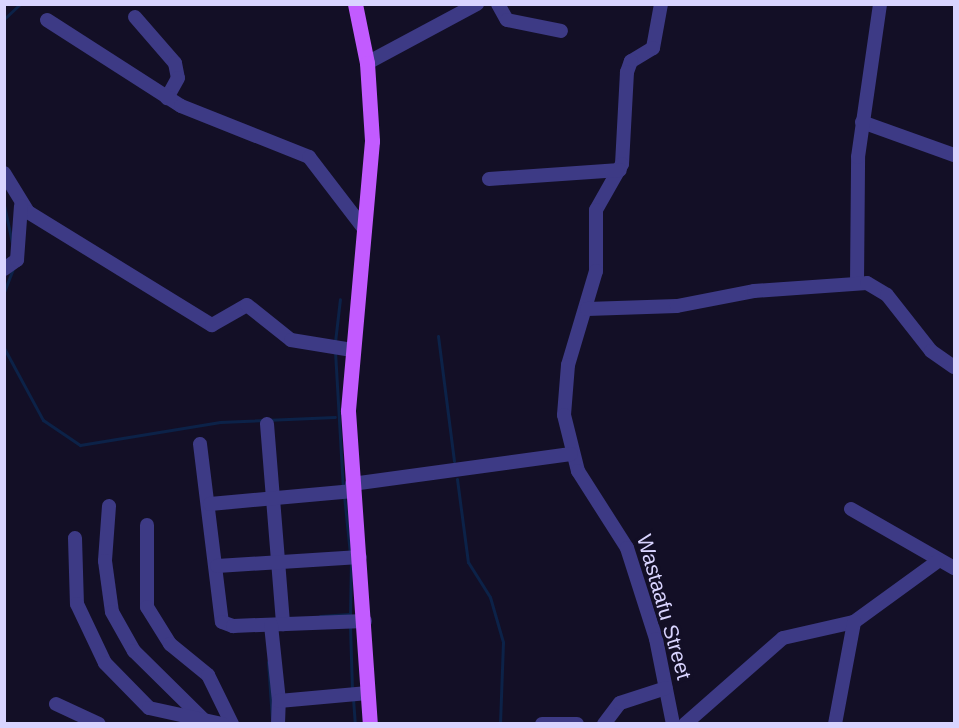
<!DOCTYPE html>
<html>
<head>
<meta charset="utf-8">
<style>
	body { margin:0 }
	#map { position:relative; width:959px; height:728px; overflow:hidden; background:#130f26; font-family:Arial,sans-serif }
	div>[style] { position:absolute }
	.stream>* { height:3px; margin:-1.5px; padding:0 1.5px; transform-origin:1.5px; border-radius:1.5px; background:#0c2248 }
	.minor>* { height:14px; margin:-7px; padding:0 7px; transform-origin:7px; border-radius:7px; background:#3d3a85 }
	.major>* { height:15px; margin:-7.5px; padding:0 7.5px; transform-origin:7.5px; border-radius:7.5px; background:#c25bff }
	span { translate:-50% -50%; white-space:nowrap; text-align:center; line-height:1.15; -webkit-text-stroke:6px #130f26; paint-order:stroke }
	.street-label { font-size:21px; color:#d9d4ff }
	.frame { position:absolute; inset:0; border:6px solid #d9d4ff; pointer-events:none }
</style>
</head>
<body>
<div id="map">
	<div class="stream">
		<i style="left:4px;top:19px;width:22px;rotate:-43deg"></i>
		<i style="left:4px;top:205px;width:40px;rotate:78deg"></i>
		<i style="left:4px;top:292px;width:25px;rotate:-69deg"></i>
		<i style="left:438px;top:336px;width:126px;rotate:82.7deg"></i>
		<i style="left:335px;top:342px;width:43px;rotate:-83.4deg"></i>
		<i style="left:4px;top:348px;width:82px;rotate:61.6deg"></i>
		<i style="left:43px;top:420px;width:45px;rotate:34deg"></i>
		<i style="left:80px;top:445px;width:142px;rotate:-9.3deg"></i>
		<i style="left:220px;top:422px;width:115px;rotate:-2.5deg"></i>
		<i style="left:335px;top:351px;width:137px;rotate:86.7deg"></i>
		<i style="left:457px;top:479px;width:84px;rotate:82.5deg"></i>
		<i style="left:468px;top:562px;width:41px;rotate:57.8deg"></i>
		<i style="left:490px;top:597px;width:47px;rotate:73.9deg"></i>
		<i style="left:503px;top:642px;width:82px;rotate:92.1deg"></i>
		<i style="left:344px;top:495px;width:59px;rotate:84.2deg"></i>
		<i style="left:320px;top:616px;width:29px;rotate:-4deg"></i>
		<i style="left:350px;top:617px;width:56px;rotate:-89deg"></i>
		<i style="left:350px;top:626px;width:63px;rotate:88.2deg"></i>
		<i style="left:268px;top:662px;width:57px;rotate:86deg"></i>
		<i style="left:353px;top:698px;width:26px;rotate:86deg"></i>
	</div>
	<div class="minor">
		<i style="left:498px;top:4px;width:18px;rotate:61deg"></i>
		<i style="left:507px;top:20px;width:55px;rotate:11.5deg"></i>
		<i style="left:661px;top:4px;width:45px;rotate:100.3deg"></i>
		<i style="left:653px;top:48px;width:26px;rotate:149deg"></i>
		<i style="left:631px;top:61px;width:12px;rotate:110deg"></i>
		<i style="left:627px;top:72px;width:92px;rotate:93.1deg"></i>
		<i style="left:622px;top:164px;width:53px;rotate:119.5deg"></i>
		<i style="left:596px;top:210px;width:61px;rotate:90deg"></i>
		<i style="left:596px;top:271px;width:98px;rotate:106.6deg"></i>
		<i style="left:568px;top:365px;width:50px;rotate:94.6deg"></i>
		<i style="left:564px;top:415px;width:58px;rotate:76deg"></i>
		<i style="left:578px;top:471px;width:91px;rotate:57.5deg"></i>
		<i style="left:627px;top:548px;width:96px;rotate:72.3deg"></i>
		<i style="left:656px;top:639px;width:87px;rotate:78.7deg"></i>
		<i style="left:135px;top:17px;width:61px;rotate:49deg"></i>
		<i style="left:175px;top:63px;width:15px;rotate:79deg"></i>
		<i style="left:178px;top:78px;width:23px;rotate:119deg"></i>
		<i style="left:47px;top:20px;width:159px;rotate:32.7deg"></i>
		<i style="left:181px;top:106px;width:138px;rotate:21.7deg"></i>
		<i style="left:309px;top:157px;width:92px;rotate:52.5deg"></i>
		<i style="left:367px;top:63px;width:125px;rotate:-28.2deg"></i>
		<i style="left:862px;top:122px;width:98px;rotate:19.7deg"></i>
		<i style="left:4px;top:173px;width:46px;rotate:58.4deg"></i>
		<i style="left:28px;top:212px;width:216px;rotate:31.6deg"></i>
		<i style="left:212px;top:325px;width:40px;rotate:-29.7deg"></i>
		<i style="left:247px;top:305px;width:56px;rotate:38.5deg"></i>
		<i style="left:291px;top:340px;width:62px;rotate:9.3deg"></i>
		<i style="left:489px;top:179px;width:131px;rotate:-3.9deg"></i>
		<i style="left:4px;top:269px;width:16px;rotate:-35deg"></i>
		<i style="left:17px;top:260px;width:54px;rotate:-85.8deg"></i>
		<i style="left:857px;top:283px;width:126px;rotate:-89.5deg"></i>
		<i style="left:858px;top:157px;width:155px;rotate:-81.8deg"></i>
		<i style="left:587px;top:309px;width:90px;rotate:-1.9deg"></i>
		<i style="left:677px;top:306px;width:78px;rotate:-11deg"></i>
		<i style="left:754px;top:291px;width:113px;rotate:-4deg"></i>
		<i style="left:867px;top:283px;width:23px;rotate:31deg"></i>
		<i style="left:887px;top:295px;width:71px;rotate:51.8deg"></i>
		<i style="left:931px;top:351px;width:28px;rotate:35deg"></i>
		<i style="left:267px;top:424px;width:201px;rotate:85.4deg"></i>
		<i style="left:200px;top:444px;width:179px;rotate:83deg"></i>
		<i style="left:222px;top:622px;width:12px;rotate:20deg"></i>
		<i style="left:233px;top:626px;width:132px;rotate:-2.2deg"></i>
		<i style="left:352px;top:484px;width:221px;rotate:-7.8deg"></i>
		<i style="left:210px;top:504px;width:144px;rotate:-5.2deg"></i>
		<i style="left:109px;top:506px;width:55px;rotate:94.2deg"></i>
		<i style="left:105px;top:561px;width:51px;rotate:82.2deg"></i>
		<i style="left:112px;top:612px;width:45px;rotate:60.6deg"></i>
		<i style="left:134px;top:651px;width:100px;rotate:44.6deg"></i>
		<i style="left:851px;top:509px;width:119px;rotate:29.8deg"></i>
		<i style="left:147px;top:525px;width:82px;rotate:90deg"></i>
		<i style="left:147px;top:607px;width:44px;rotate:58.1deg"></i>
		<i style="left:170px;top:644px;width:49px;rotate:39.2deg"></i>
		<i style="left:208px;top:675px;width:55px;rotate:63.9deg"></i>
		<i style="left:75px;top:538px;width:66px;rotate:88.3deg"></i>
		<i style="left:77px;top:604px;width:65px;rotate:64.6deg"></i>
		<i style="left:105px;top:663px;width:63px;rotate:45.6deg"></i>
		<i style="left:149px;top:708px;width:75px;rotate:12.4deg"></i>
		<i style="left:217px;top:566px;width:143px;rotate:-3.6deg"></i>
		<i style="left:271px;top:625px;width:76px;rotate:84deg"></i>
		<i style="left:56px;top:704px;width:47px;rotate:24.9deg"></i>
		<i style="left:278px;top:724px;width:23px;rotate:-88deg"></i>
		<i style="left:279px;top:701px;width:89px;rotate:-5.1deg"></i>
		<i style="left:542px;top:724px;width:35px"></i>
		<i style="left:604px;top:724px;width:26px;rotate:-53deg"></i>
		<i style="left:620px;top:703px;width:48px;rotate:-18.1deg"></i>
		<i style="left:685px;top:724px;width:130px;rotate:-41.3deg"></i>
		<i style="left:783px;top:638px;width:73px;rotate:-12.7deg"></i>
		<i style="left:854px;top:622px;width:104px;rotate:-36deg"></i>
		<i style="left:835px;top:724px;width:104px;rotate:-79.4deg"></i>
	</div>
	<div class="major">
		<i style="left:355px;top:4px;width:60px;rotate:78.5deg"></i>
		<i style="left:367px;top:63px;width:78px;rotate:86.3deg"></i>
		<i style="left:372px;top:141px;width:271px;rotate:95.1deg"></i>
		<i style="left:348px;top:411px;width:314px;rotate:86deg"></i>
	</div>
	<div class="street-label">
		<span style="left:664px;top:607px;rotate:74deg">Wastaafu Street</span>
	</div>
	<div class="frame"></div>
</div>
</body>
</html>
